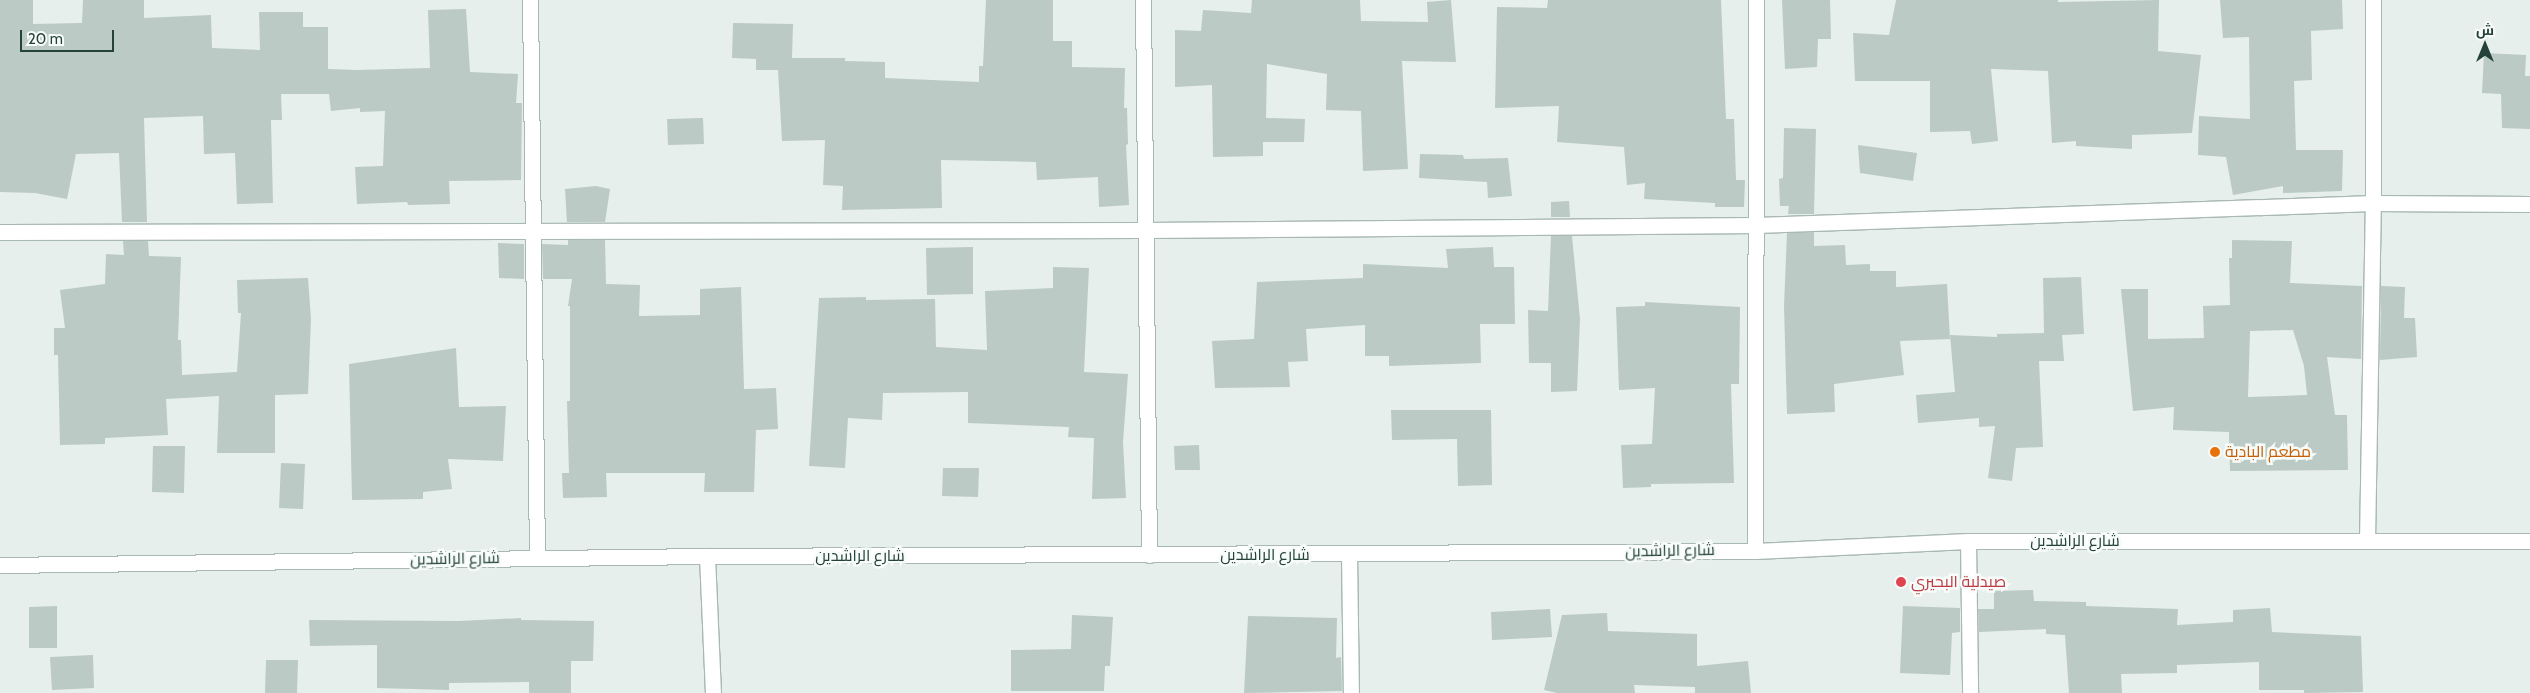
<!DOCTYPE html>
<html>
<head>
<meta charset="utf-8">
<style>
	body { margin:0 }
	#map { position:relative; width:2530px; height:693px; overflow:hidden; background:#e6efeb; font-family:Cabin,Cairo,sans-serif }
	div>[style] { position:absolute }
	.building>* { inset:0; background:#bbcac4 }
	.roads { filter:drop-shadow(1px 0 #a8b8b2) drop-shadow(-1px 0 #a8b8b2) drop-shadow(0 1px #a8b8b2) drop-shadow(0 -1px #a8b8b2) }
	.minor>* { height:15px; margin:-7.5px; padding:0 7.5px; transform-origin:7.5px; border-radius:7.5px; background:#fff }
	.dots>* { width:14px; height:14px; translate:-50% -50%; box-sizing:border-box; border:2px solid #f7fbf9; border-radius:50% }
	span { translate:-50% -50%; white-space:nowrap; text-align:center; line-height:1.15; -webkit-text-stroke:5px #f7fbf9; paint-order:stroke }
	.food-label { font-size:16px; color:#c56008 }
	.left { translate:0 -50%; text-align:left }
	.street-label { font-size:16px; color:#24423a }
	.health-label { font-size:16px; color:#be3a42 }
	.north { position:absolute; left:2460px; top:20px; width:50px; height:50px; -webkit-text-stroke:4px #f7fbf9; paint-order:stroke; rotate:0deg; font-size:14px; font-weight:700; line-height:20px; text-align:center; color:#24423a }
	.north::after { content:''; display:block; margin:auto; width:18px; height:22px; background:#24423a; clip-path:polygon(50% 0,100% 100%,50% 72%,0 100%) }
	.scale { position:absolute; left:20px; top:30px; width:94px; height:22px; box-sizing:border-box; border:2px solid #24423a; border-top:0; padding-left:6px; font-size:15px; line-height:18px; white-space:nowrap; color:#24423a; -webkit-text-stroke:4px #f7fbf9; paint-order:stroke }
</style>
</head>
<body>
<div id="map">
	<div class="building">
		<i style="clip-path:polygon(0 0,33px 0,33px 24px,82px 23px,83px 0,144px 0,144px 18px,211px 15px,212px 48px,260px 50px,259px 12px,303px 12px,303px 27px,328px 27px,328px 69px,358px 70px,430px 68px,428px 10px,466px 9px,470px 72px,518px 74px,516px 103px,522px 103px,521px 180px,449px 181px,450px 204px,408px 205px,407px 202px,357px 204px,355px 167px,383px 166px,385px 111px,360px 112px,360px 108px,331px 111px,329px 94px,281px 94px,282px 120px,271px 120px,273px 203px,237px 204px,235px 153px,204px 154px,203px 116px,144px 118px,147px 222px,122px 222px,119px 153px,76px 154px,67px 199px,35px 193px,0 192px)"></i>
		<i style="clip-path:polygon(986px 0,1053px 0,1053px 41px,1072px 41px,1072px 67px,1125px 68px,1124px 108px,1127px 108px,1128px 144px,1126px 145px,1129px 205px,1099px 207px,1098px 177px,1037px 180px,1036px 162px,941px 160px,942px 208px,842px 210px,843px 186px,823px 185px,825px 140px,782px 141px,778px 70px,756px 70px,756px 59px,732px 58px,733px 23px,793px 24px,792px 58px,845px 58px,845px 61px,885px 62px,885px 78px,979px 82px,979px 66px,983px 66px)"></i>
		<i style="clip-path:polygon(1252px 0,1360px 0,1361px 21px,1428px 22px,1427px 2px,1451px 0,1456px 62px,1402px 61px,1408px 169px,1363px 171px,1361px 111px,1326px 110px,1327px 74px,1267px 64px,1266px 118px,1305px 119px,1304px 142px,1263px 142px,1263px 156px,1213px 157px,1212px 85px,1175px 87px,1175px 30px,1201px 31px,1203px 10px,1251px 13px)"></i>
		<i style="clip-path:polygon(1548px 0,1721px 0,1726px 119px,1734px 119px,1736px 180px,1745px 180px,1744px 207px,1715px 207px,1715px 203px,1644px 199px,1645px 183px,1627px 185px,1624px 147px,1557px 142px,1559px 106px,1495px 108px,1497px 7px,1547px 8px)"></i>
		<i style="clip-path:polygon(1782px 0,1830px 0,1831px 39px,1818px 39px,1817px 67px,1785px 69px)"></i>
		<i style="clip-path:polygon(1896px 0,2058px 0,2058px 2px,2159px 0,2158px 51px,2201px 55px,2192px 133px,2132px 135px,2132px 149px,2076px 146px,2076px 141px,2052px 143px,2048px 71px,1991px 69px,1998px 141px,1972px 144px,1970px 131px,1930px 132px,1930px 81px,1855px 81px,1853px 33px,1889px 35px)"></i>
		<i style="clip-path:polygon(2220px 0,2342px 0,2343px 29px,2311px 31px,2312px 80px,2294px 81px,2296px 150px,2343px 150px,2342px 191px,2283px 193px,2283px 186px,2233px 195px,2226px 157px,2198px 155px,2199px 116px,2250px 119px,2249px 37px,2223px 38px)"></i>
		<i style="clip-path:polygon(2484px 53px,2526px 55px,2525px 76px,2530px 76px,2530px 129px,2502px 128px,2501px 94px,2482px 93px)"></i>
		<i style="clip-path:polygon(703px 118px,704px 144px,668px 145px,667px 119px)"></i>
		<i style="clip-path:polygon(1784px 128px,1816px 129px,1814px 214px,1788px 214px,1789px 206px,1780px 206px,1779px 179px,1783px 178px)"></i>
		<i style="clip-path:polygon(1858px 145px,1917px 153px,1913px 181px,1860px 173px)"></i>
		<i style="clip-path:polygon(1420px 154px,1463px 155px,1464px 159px,1508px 158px,1512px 196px,1488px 198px,1487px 182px,1419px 178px)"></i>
		<i style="clip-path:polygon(596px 186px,610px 189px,605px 222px,567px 222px,565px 189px)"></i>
		<i style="clip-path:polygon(1569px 201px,1570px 217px,1551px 217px,1551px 202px)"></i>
		<i style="clip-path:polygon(1814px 232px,1814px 246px,1845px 245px,1846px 265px,1870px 264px,1870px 271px,1896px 271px,1896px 287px,1947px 284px,1950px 339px,1900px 341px,1904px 375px,1834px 384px,1835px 412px,1787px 414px,1784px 306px,1787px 233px)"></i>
		<i style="clip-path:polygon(1551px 236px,1572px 236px,1580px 319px,1577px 391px,1551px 392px,1551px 363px,1529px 363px,1528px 310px,1548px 311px)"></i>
		<i style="clip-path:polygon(568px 240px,605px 240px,606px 284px,640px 285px,639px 316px,700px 315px,700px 289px,741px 287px,744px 389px,776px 388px,778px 429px,756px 430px,754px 492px,704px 492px,705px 473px,606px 473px,607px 497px,563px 498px,562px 473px,569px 473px,567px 401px,570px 401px,570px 306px,568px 306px,572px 279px,543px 279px,542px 244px,568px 245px)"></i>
		<i style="clip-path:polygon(evenodd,2232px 240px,2292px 241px,2290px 283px,2362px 286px,2361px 359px,2327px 357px,2335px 415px,2347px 415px,2348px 470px,2230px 471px,2229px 432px,2173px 430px,2174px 407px,2133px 411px,2121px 289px,2148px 289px,2148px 339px,2204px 338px,2203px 306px,2230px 305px,2229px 258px,2232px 258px,2232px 240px,2293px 330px,2304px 366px,2307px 395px,2248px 397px,2250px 331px,2293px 330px)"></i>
		<i style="clip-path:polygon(123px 241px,148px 241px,149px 256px,181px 257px,178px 340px,181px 340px,182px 375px,237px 372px,241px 313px,238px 313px,237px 280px,308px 278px,311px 319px,308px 394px,275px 395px,275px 453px,217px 453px,219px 396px,166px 399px,168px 435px,105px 438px,105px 444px,60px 445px,58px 355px,54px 355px,54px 328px,65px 328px,60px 290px,105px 284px,106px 254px,124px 255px)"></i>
		<i style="clip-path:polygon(498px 243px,524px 244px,524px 279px,499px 278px)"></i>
		<i style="clip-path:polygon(973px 247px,973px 294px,927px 295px,926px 248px)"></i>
		<i style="clip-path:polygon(1493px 247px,1494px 267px,1514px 267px,1515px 324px,1480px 324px,1481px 363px,1389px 366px,1389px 356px,1365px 356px,1365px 325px,1306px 329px,1308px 361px,1288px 362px,1290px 387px,1215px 388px,1212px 341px,1254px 339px,1257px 282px,1363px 278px,1363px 264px,1448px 268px,1446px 249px)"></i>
		<i style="clip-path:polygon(1053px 267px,1089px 268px,1084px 372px,1128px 374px,1123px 442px,1126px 498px,1092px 499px,1094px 438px,1068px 437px,1069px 427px,968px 423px,968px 392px,883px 393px,882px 420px,848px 418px,845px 468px,809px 466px,819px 298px,866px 297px,866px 300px,935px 299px,936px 347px,987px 350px,985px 291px,1053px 288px)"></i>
		<i style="clip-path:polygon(2081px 277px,2084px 334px,2062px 335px,2064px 361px,2039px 361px,2043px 447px,2016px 448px,2012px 481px,1988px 478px,1995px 426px,1979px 427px,1979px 418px,1918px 423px,1916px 395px,1955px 392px,1950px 335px,1997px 337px,1997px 334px,2044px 333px,2043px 278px)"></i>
		<i style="clip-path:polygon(2381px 286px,2405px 287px,2404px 318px,2415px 318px,2417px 357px,2380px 360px)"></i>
		<i style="clip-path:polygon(1645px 302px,1740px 307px,1739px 384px,1731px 384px,1734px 483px,1651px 484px,1651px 487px,1623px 488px,1621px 445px,1652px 444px,1655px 388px,1619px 390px,1616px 307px,1645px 306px)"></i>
		<i style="clip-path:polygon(456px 348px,459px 407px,506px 406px,503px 461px,448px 459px,452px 489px,423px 492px,423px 499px,352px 500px,349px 364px)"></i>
		<i style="clip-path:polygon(1391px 410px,1491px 410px,1492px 485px,1458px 486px,1457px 439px,1392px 440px)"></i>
		<i style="clip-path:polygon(1199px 445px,1200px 470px,1175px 470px,1174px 446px)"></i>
		<i style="clip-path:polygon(153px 446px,185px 446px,184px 493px,152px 492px)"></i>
		<i style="clip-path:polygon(281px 463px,305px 464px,303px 509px,279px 508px)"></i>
		<i style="clip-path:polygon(943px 468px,979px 468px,978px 497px,942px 496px)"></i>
		<i style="clip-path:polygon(2033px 590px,2034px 601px,2086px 602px,2086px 606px,2178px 609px,2177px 625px,2233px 622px,2233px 610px,2270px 608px,2272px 632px,2361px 636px,2363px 692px,2304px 693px,2304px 690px,2259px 690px,2259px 662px,2177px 665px,2177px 673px,2121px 674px,2122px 693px,2069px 693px,2065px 635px,2046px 634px,2046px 629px,1979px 632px,1978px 609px,1994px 609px,1994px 591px)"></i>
		<i style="clip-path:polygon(57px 606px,57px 648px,29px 648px,29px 607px)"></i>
		<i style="clip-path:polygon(1903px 606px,1960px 608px,1960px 632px,1952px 633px,1950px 675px,1900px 673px)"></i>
		<i style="clip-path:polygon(1550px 609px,1552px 637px,1492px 640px,1491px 612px)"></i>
		<i style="clip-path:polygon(1607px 613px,1608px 631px,1697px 634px,1697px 666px,1748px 661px,1751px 693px,1695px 693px,1695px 687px,1634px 685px,1635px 693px,1557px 693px,1544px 690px,1562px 615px)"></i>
		<i style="clip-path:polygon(1072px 615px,1113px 617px,1110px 666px,1105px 666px,1104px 691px,1011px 691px,1011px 650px,1071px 649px)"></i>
		<i style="clip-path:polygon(1248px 616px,1337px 618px,1336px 658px,1341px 657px,1342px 691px,1244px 693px)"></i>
		<i style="clip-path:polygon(521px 618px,521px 620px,594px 621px,593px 661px,571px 661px,571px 693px,529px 693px,529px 682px,449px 683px,449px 690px,377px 688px,377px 645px,310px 646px,309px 620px,459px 621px)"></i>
		<i style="clip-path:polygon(93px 655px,94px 688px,52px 690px,50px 657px)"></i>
		<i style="clip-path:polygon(266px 660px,298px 660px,297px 693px,265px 693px)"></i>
	</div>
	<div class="roads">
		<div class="minor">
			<i style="left:530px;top:0;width:558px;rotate:89.28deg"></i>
			<i style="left:1143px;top:0;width:555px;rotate:89.38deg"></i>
			<i style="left:0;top:232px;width:1145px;rotate:-0.1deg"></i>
			<i style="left:1145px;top:230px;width:611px;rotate:-0.47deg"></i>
			<i style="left:1756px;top:225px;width:617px;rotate:-2.04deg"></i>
			<i style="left:2373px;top:203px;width:157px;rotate:0.4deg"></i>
			<i style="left:1968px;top:541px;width:152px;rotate:89.2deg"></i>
			<i style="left:2367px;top:541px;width:338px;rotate:-89deg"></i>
			<i style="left:2373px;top:203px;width:203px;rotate:-90deg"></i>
			<i style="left:1755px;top:551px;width:551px;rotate:-89.9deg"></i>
			<i style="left:1349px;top:554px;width:139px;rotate:89.2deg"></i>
			<i style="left:707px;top:556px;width:137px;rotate:87.5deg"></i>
			<i style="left:0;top:565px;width:707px;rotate:-0.73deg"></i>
			<i style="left:707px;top:556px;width:1048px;rotate:-0.27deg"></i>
			<i style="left:1755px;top:551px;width:213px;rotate:-2.7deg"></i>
			<i style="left:1968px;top:541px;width:562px"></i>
		</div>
	</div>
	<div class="dots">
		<i style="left:2215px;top:452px;background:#e8710a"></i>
		<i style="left:1901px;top:582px;background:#e0444e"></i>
	</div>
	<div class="food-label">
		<span class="left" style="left:2225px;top:452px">مطعم البادية</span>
	</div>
	<div class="street-label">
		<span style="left:2075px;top:541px">شارع الراشدين</span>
		<span style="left:1670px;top:551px;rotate:-1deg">شارع الراشدين</span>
		<span style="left:1265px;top:555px">شارع الراشدين</span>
		<span style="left:860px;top:556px">شارع الراشدين</span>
		<span style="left:455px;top:559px;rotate:-1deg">شارع الراشدين</span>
	</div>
	<div class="health-label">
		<span class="left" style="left:1911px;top:582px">صيدلية البحيري</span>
	</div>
	<div class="north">ش</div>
	<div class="scale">20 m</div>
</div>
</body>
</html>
